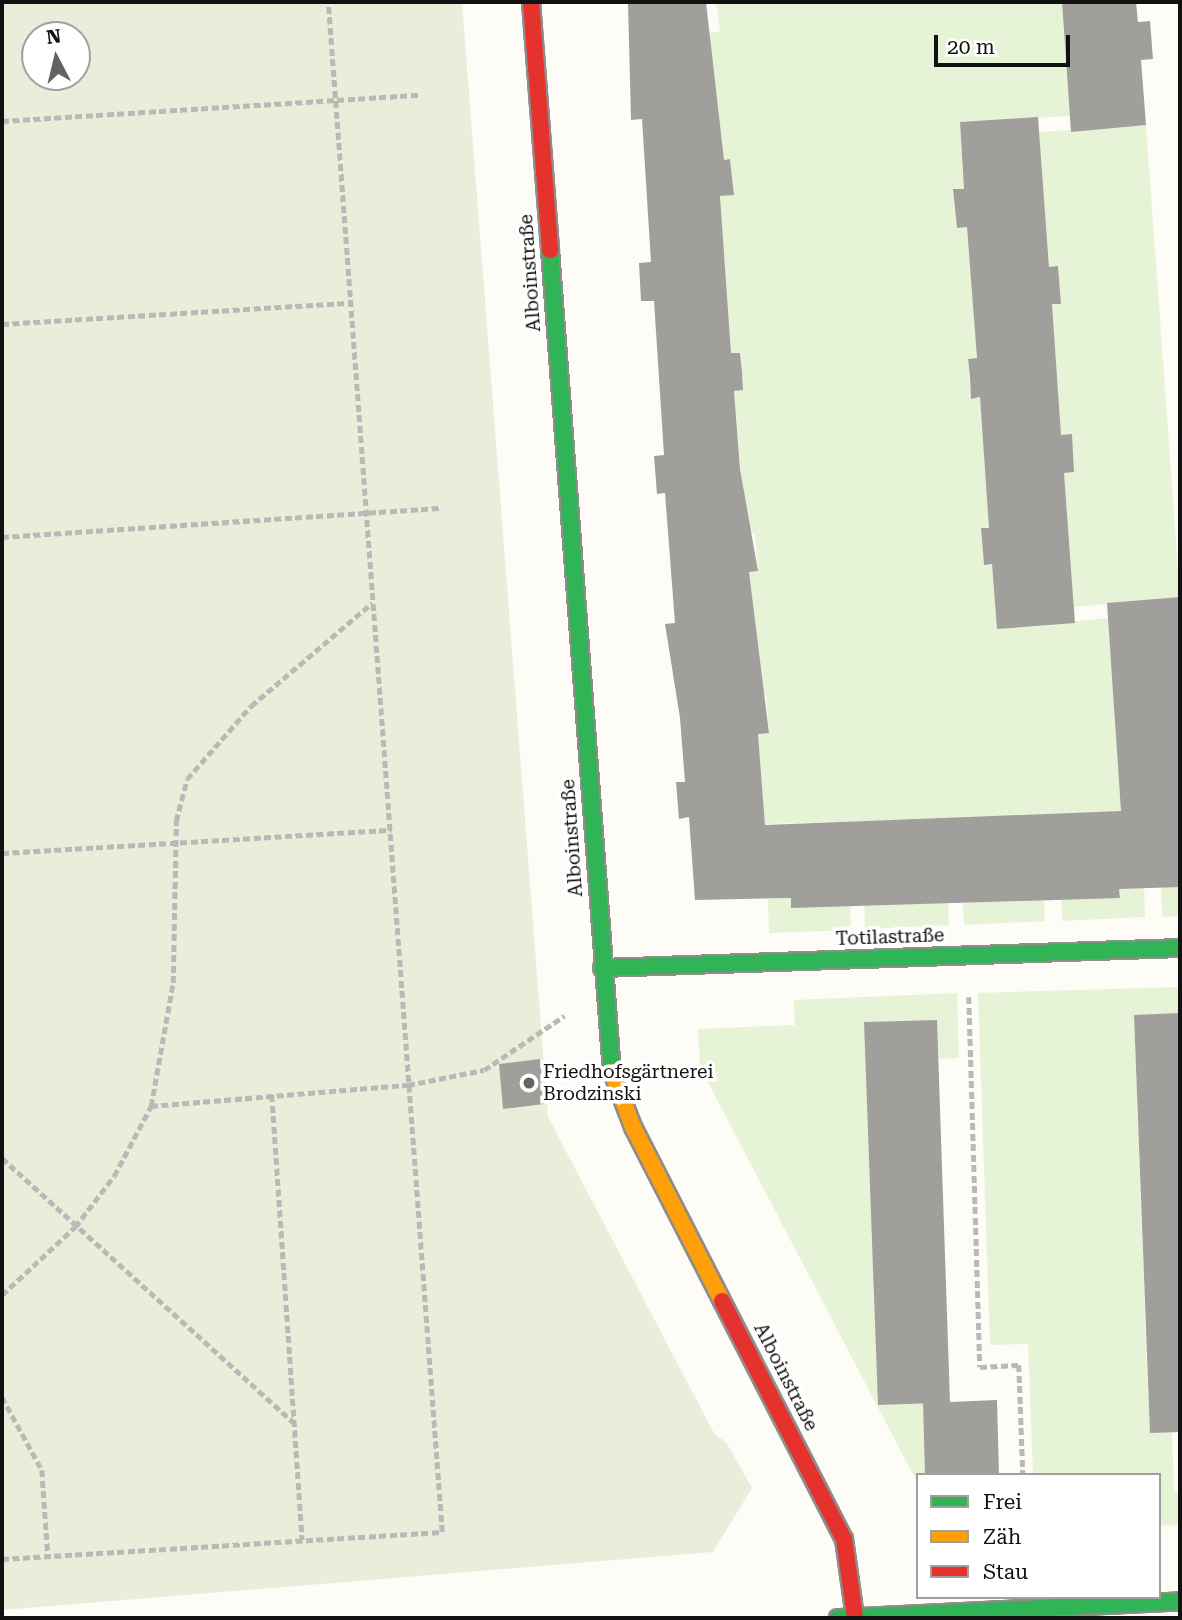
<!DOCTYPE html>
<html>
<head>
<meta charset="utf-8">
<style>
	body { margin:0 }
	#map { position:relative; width:1182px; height:1620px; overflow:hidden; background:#fdfcf7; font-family:"Roboto Serif",serif }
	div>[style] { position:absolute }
	.green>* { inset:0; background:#e7f3d7 }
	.cemetery>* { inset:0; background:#e9eedb }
	.building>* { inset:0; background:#a19f9c }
	.path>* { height:4.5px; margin-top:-2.25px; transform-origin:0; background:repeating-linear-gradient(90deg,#b9b9b8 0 7px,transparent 0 10.5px) }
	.roads { filter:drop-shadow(2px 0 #8e8d8b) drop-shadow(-2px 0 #8e8d8b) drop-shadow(0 2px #8e8d8b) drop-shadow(0 -2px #8e8d8b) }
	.fast>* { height:16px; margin:-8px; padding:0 8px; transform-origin:8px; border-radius:8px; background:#30b455 }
	.slow>* { height:16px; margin:-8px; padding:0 8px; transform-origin:8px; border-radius:8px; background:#ff9f0a }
	.jam>* { height:16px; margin:-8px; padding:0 8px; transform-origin:8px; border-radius:8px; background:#e5322d }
	.dots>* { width:19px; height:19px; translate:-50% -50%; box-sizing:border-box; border:4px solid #fff; border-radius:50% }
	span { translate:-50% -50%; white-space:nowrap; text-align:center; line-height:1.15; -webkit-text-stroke:7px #fff; paint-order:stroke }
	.street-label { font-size:19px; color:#111 }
	.poi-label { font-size:19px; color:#111 }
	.left { translate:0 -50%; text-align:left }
	.frame { position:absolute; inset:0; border:4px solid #111; pointer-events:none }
	.legend { position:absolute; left:916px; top:1473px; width:245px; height:126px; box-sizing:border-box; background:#fff; border:2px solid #a0a0a0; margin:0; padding:9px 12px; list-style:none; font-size:21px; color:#111 }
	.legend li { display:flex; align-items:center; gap:14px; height:35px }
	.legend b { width:35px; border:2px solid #a0a0a0 }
	.north { position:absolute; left:21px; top:21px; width:70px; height:70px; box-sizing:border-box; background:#fff; border:2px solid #a0a0a0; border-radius:50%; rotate:353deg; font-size:19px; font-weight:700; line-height:28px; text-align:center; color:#111 }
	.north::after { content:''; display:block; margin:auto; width:24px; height:32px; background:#646362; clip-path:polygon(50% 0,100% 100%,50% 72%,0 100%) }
	.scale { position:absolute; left:934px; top:35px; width:136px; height:32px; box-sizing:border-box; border:4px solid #111; border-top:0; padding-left:9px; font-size:21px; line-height:24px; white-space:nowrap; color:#111; -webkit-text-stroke:5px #fff; paint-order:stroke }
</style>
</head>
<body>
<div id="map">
	<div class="green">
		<i style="clip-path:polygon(716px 2px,1062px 2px,1070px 116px,960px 122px,964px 189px,953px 190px,957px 228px,968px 227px,977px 358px,968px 359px,971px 398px,980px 397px,990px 528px,981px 529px,984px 565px,992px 564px,998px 629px,1108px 618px,1123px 807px,1117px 815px,765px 824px,758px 734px,769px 732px,766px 695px,756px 695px,749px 572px,758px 571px,755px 533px,746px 533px,734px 391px,743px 390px,741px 354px,731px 353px,720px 196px,734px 194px,730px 159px,722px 160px,708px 33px,720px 31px)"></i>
		<i style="clip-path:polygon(1146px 125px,1180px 597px,1074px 607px,1064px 473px,1074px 471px,1072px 435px,1061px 435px,1052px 304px,1061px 303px,1058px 267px,1049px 267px,1039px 132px)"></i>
		<i style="clip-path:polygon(1161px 887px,1180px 887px,1180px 916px,1162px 917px)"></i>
		<i style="clip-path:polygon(1119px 888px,1144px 888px,1145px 917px,1062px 921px,1061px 890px,1120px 898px)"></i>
		<i style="clip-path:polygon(1044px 891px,1045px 921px,964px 925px,962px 893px)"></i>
		<i style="clip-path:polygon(948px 894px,949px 925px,865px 929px,864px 896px)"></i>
		<i style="clip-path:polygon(850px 896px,851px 930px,769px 933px,768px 899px,791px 898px,792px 907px)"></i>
		<i style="clip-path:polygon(1180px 987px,1180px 1013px,1134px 1016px,1148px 1396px,1171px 1396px,1174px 1492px,1180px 1492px,1180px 1525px,1159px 1526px,1159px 1475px,1033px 1475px,1028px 1344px,990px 1345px,978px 993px)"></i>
		<i style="clip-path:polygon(957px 993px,959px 1058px,938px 1059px,936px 1020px,865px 1022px,923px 1403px,925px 1475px,918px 1475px,918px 1484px,700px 1067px,698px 1029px,795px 1025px,794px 1000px)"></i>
	</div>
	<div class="cemetery">
		<i style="clip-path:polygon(evenodd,2px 2px,462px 2px,548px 1117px,715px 1435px,726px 1442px,752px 1488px,713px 1552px,2px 1610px,2px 2px,35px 35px,77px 35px,77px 77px,35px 77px,35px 35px)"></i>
	</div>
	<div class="building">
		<i style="clip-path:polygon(628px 2px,706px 2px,724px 160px,730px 159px,734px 195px,720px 196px,731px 353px,740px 353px,742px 372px,743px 390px,734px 391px,740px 469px,758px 571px,749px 572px,769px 733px,758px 734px,765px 825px,1121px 811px,1107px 603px,1180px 597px,1180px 887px,1119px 889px,1120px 898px,791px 908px,791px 898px,695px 900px,689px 817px,679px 819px,676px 782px,685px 782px,680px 718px,665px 624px,675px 623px,665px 493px,657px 494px,654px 456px,664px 455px,654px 301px,641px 301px,639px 263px,651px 262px,642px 119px,631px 120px)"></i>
		<i style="clip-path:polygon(1062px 2px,1136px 2px,1138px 22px,1150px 21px,1153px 59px,1141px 60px,1146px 125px,1071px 132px)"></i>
		<i style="clip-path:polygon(1038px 117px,1049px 267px,1058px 266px,1061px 304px,1052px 304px,1061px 435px,1072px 434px,1074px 472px,1064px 473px,1075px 623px,997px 629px,992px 564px,984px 565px,981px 528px,989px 528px,980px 397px,971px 399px,970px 377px,968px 359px,977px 358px,967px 227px,957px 228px,953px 189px,964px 189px,960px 122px)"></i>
		<i style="clip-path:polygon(1180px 1013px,1180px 1432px,1150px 1433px,1134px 1015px)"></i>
		<i style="clip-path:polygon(937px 1020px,950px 1402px,997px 1400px,999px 1475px,925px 1475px,923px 1403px,937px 1403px,878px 1405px,864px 1022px)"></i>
		<i style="clip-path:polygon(540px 1059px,544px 1104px,503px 1109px,499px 1064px)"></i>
	</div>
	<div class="path">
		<i style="left:2px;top:121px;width:418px;rotate:-3.6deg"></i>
		<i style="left:2px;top:324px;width:349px;rotate:-3.5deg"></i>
		<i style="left:2px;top:537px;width:438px;rotate:-3.8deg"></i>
		<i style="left:2px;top:853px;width:390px;rotate:-3.4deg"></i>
		<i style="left:969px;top:997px;width:370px;rotate:88.3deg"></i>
		<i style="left:980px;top:1367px;width:39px;rotate:-3deg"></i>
		<i style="left:1019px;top:1365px;width:110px;rotate:87.9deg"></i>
		<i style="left:272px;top:1095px;width:446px;rotate:86.1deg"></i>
		<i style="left:151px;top:1106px;width:125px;rotate:-79.9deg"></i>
		<i style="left:173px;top:983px;width:162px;rotate:-88.9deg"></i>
		<i style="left:176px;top:821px;width:43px;rotate:-75.3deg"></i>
		<i style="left:187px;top:779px;width:97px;rotate:-48.8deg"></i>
		<i style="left:251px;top:706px;width:159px;rotate:-40.4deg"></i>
		<i style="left:2px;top:1158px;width:393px;rotate:42.2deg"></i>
		<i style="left:2px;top:1295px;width:100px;rotate:-43deg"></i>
		<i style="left:75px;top:1227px;width:64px;rotate:-52.6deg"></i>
		<i style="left:114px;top:1176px;width:79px;rotate:-62.1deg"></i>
		<i style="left:151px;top:1106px;width:258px;rotate:-4.7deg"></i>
		<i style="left:408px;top:1085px;width:77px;rotate:-11.2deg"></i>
		<i style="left:484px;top:1070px;width:97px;rotate:-34deg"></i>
		<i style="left:2px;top:1397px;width:83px;rotate:61.3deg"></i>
		<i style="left:42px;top:1470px;width:86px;rotate:86deg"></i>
		<i style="left:2px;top:1559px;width:441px;rotate:-3.5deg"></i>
		<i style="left:442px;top:1532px;width:1534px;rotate:-94.26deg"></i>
	</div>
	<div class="roads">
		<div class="fast">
			<i style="left:550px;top:250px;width:824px;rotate:85.69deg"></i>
			<i style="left:602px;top:968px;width:578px;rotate:-1.98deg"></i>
			<i style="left:838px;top:1618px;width:342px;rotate:-2.8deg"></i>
		</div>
		<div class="slow">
			<i style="left:612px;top:1072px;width:59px;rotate:69.1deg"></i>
			<i style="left:633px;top:1127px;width:195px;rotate:62.9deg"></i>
		</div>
		<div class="jam">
			<i style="left:531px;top:2px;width:249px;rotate:85.6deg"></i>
			<i style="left:722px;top:1301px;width:267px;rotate:62.9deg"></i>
			<i style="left:844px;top:1539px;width:79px;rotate:82deg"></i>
		</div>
	</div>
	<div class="dots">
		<i style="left:529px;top:1083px;background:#646362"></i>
	</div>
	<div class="street-label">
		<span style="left:530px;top:273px;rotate:-94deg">Alboinstraße</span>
		<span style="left:572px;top:838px;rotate:-94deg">Alboinstraße</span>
		<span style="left:890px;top:937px;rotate:-2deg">Totilastraße</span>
		<span style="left:786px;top:1377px;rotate:63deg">Alboinstraße</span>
	</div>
	<div class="poi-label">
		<span class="left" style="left:543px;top:1083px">Friedhofsgärtnerei<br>Brodzinski</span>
	</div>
	<div class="frame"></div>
	<ul class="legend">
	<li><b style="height:9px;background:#30b455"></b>Frei</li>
	<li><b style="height:9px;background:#ff9f0a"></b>Zäh</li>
	<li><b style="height:9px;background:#e5322d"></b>Stau</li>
	</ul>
	<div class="north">N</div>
	<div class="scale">20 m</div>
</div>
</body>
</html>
